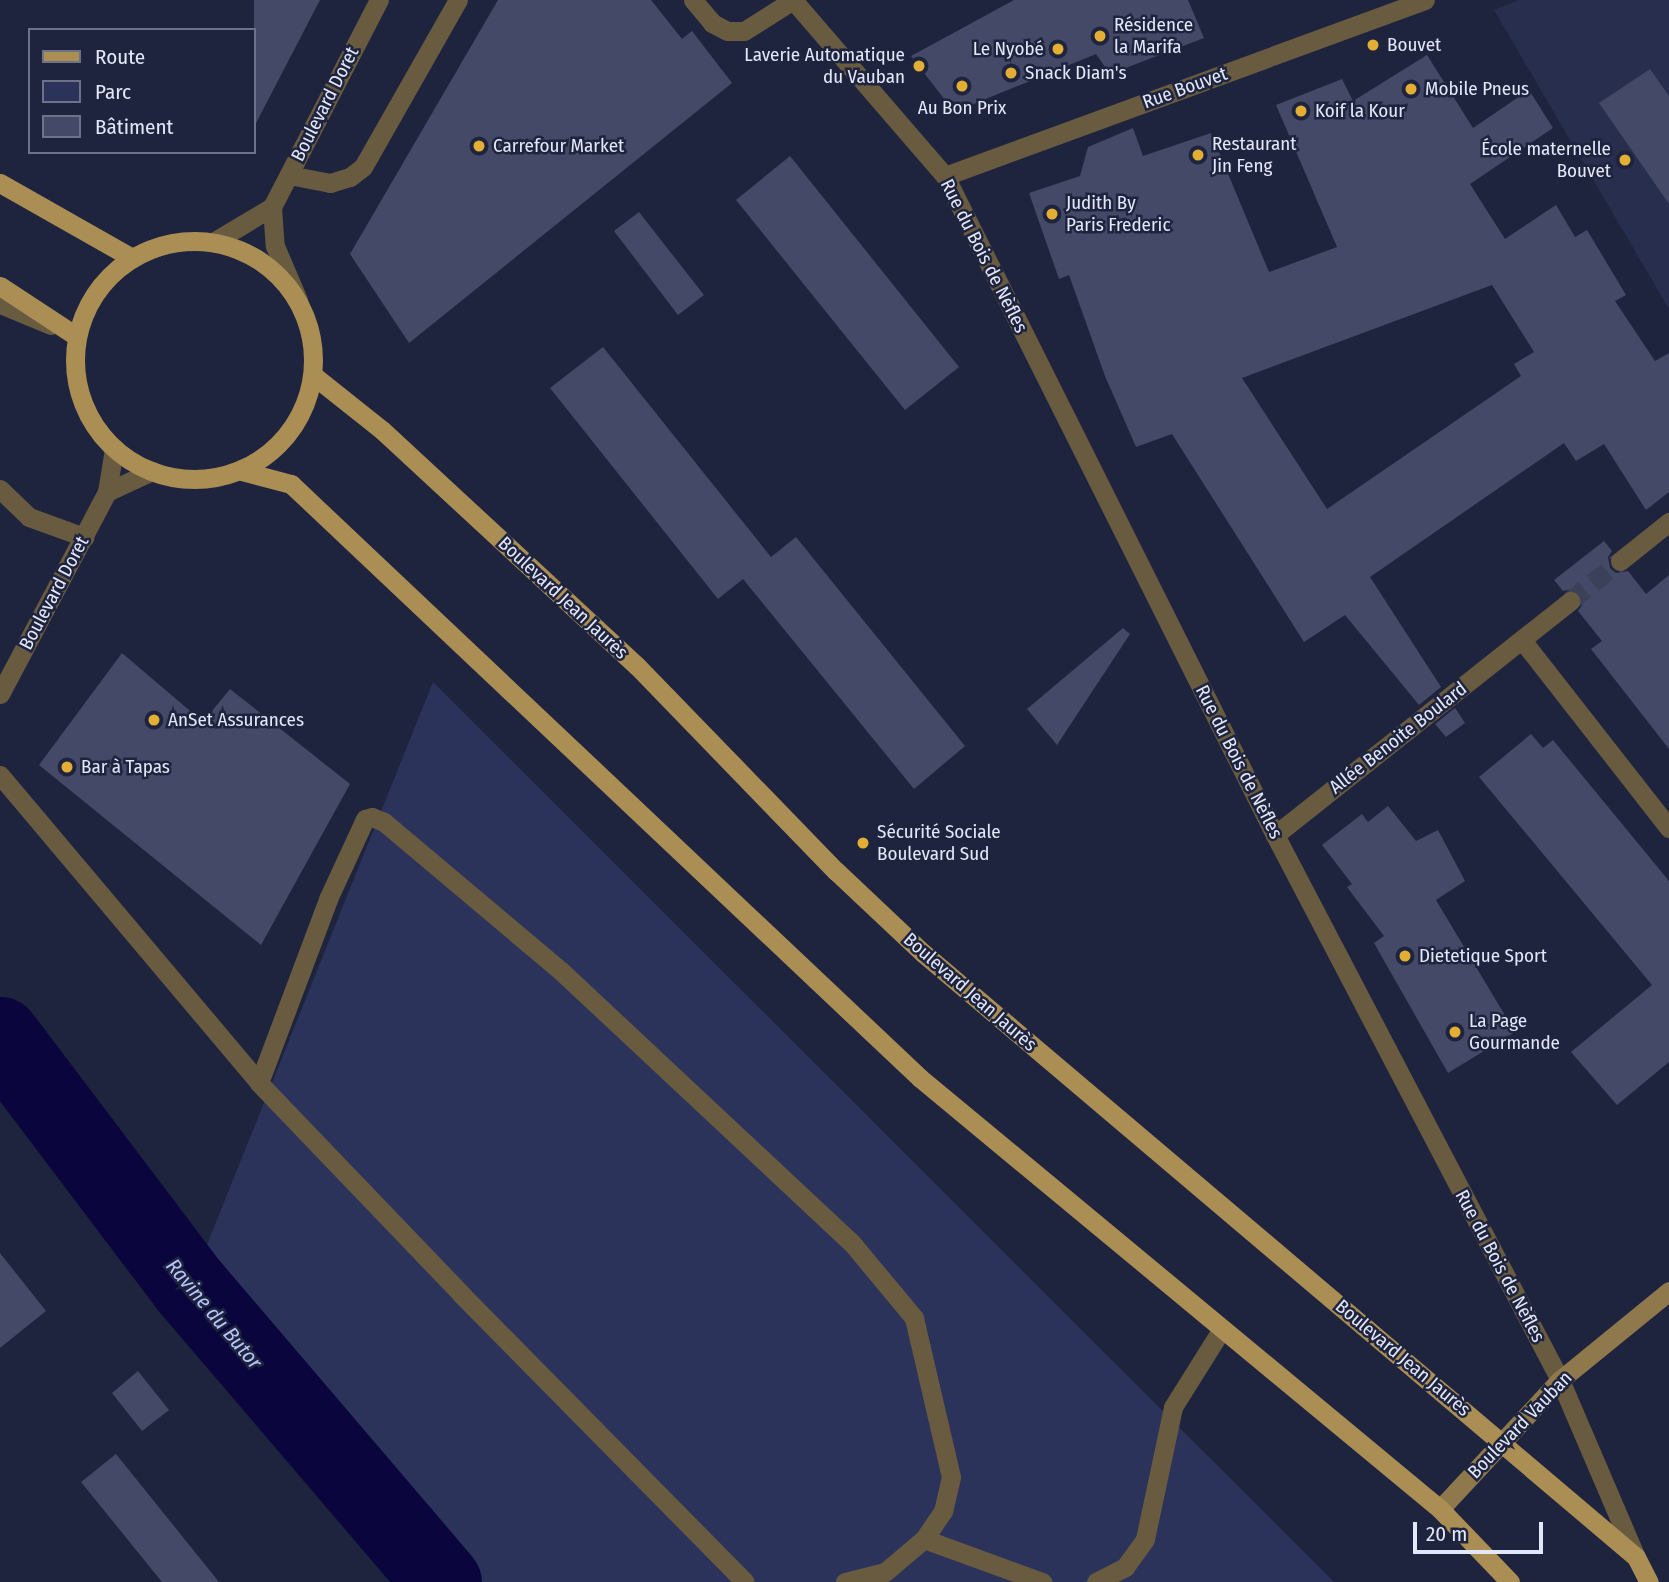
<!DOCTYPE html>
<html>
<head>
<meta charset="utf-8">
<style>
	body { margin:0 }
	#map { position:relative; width:1669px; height:1582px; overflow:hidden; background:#1f243e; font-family:"Fira Sans Condensed",sans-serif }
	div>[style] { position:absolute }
	.built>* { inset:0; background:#282e4e }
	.green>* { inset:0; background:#2c335b }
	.river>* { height:79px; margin:-39.5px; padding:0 39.5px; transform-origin:39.5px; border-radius:39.5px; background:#0a053c }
	.building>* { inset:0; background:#434966 }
	.minor-tunnel>* { height:19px; margin-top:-9.5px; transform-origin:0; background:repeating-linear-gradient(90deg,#3c415a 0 19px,transparent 0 29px) }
	.service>* { height:19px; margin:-9.5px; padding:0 9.5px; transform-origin:9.5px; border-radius:9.5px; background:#685b40 }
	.minor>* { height:19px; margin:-9.5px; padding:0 9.5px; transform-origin:9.5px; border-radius:9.5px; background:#685b40 }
	.tertiary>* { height:19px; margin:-9.5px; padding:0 9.5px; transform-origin:9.5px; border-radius:9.5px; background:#685b40 }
	.secondary>* { height:19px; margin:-9.5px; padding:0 9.5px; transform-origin:9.5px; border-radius:9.5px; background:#8e784c }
	.primary>* { height:19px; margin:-9.5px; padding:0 9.5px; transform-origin:9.5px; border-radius:9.5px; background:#ab8e54 }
	.primary>.ring { margin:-9.5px; padding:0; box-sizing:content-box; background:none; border:19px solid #ab8e54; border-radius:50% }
	.dots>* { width:19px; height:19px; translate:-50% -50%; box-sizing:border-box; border:4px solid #1f243e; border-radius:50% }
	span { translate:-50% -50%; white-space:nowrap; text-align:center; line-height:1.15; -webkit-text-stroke:5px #1f243e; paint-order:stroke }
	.poi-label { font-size:19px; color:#e2e7f9 }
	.left { translate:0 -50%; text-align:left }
	.right { translate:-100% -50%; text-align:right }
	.street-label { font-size:19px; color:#e2e7f9 }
	.water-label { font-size:21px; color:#b8c4fa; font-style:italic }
	.legend { position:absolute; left:28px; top:28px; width:228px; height:126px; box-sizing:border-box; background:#1f243e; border:2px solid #6d7289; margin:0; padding:9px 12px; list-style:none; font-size:21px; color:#e2e7f9 }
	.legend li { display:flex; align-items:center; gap:14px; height:35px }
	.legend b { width:35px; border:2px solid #6d7289 }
	.scale { position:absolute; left:1413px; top:1522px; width:130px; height:32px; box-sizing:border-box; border:4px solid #e2e7f9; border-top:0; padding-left:9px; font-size:21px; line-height:24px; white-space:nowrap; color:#e2e7f9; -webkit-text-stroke:5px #1f243e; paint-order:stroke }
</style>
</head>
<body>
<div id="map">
	<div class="built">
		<i style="clip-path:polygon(1519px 0,1669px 0,1669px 309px,1494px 10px)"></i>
	</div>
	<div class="green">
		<i style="clip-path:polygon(433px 682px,1334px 1582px,442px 1582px,190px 1287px)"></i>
	</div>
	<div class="river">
		<i style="left:0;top:1036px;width:315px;rotate:52.9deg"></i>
		<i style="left:190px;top:1287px;width:388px;rotate:49.5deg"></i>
	</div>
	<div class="building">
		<i style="clip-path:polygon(254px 0,320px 0,254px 127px)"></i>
		<i style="clip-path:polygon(498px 0,651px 0,682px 39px,692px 31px,732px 83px,409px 343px,350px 254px)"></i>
		<i style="clip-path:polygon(1014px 0,1188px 0,1204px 38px,1110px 74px,1096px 54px,971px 105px,945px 100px,911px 56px)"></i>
		<i style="clip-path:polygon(evenodd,1427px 55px,1473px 128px,1529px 90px,1553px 128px,1470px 184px,1505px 239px,1556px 205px,1575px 237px,1587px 230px,1626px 295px,1615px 301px,1655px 361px,1669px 353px,1669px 492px,1646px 510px,1604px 444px,1576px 461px,1564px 443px,1370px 577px,1441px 687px,1419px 705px,1345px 615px,1304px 642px,1172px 434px,1136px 447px,1105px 376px,1069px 275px,1059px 279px,1029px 193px,1080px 176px,1088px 147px,1133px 128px,1143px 156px,1211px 133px,1269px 272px,1337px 247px,1276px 105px,1342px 79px,1353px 101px,1427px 55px,1492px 285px,1534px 352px,1514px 364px,1521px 376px,1327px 509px,1242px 378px,1492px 285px)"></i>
		<i style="clip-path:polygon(1650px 69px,1669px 96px,1669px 204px,1599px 103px)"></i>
		<i style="clip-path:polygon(790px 156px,959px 367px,905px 410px,736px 200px)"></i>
		<i style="clip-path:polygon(639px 212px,704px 295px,678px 315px,614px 231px)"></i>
		<i style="clip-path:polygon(603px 347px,771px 557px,796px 537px,965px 746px,914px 789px,743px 579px,718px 599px,550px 388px)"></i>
		<i style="clip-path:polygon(1604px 541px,1612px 551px,1608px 557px,1610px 568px,1616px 573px,1628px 571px,1646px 594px,1669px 575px,1669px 749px,1591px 649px,1602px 641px,1578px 611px,1582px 605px,1580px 594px,1574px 589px,1563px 591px,1554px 580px)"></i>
		<i style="clip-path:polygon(1123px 628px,1130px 634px,1057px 745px,1027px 709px)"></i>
		<i style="clip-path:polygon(122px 653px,203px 722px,230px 689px,350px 784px,261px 945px,39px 765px)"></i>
		<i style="clip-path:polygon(1455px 708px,1465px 723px,1446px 737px,1435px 724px)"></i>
		<i style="clip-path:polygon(1531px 734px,1543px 748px,1553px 740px,1669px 881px,1669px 1062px,1617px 1105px,1571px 1052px,1652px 985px,1479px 777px)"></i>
		<i style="clip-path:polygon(1388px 806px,1416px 841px,1438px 830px,1465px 881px,1436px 900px,1515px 1032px,1448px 1073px,1374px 943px,1384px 936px,1347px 887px,1352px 884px,1322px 845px,1362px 814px,1368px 822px)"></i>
		<i style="clip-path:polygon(0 1253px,46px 1311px,0 1348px)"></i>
		<i style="clip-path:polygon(138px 1371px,169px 1410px,142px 1431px,112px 1393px)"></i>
		<i style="clip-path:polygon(116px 1454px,219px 1582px,162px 1582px,81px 1482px)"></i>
	</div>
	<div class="minor-tunnel">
		<i style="left:1570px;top:601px;width:64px;rotate:-38.7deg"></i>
	</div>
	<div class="service">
		<i style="left:693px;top:0;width:30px;rotate:50deg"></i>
		<i style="left:712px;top:23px;width:17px;rotate:28deg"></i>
		<i style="left:727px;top:31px;width:17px"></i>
		<i style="left:744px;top:31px;width:58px;rotate:-32.3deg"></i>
		<i style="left:289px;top:175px;width:42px;rotate:11deg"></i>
		<i style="left:330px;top:183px;width:21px;rotate:-17deg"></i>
		<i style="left:350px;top:177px;width:16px;rotate:-38deg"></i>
		<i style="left:363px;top:167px;width:192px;rotate:-60.4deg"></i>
		<i style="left:0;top:489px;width:40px;rotate:44deg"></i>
		<i style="left:29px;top:517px;width:59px;rotate:20deg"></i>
		<i style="left:1522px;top:640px;width:239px;rotate:52deg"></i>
		<i style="left:0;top:775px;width:402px;rotate:49.9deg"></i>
		<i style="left:259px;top:1083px;width:292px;rotate:46.2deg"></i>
		<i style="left:461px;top:1294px;width:404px;rotate:45.4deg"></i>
		<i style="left:259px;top:1083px;width:197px;rotate:-69.4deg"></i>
		<i style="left:328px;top:899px;width:88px;rotate:-65.2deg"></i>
		<i style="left:365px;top:819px;width:7px;rotate:-16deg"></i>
		<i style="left:372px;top:817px;width:13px;rotate:23deg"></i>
		<i style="left:384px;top:822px;width:231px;rotate:40.1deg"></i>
		<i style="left:561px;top:971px;width:397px;rotate:43.1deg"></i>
		<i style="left:851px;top:1242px;width:99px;rotate:50.3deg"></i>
		<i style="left:914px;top:1318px;width:163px;rotate:76.9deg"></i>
		<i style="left:951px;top:1477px;width:35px;rotate:103deg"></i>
		<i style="left:943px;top:1511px;width:34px;rotate:124deg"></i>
		<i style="left:845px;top:1582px;width:41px;rotate:-14deg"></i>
		<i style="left:885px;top:1572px;width:51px;rotate:-40.2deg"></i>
		<i style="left:924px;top:1539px;width:126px;rotate:20deg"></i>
		<i style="left:1096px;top:1582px;width:33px;rotate:-27deg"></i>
		<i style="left:1125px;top:1567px;width:34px;rotate:-54deg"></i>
		<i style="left:1145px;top:1539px;width:135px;rotate:-78deg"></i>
		<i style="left:1173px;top:1407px;width:92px;rotate:-57.9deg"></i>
	</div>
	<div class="minor">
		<i style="left:793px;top:0;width:233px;rotate:49.2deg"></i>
		<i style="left:945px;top:176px;width:737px;rotate:63.4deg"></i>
		<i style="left:1275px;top:835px;width:615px;rotate:62.39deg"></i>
		<i style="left:1560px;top:1380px;width:193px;rotate:66.8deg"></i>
		<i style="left:945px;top:176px;width:511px;rotate:-20.14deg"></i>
		<i style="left:0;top:304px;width:55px;rotate:22.4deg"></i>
		<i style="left:1620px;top:561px;width:63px;rotate:-38.5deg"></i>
		<i style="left:1275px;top:835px;width:377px;rotate:-38.4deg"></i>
	</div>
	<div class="tertiary">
		<i style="left:272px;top:207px;width:39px;rotate:86deg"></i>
		<i style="left:275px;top:246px;width:59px;rotate:66.9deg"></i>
		<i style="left:215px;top:241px;width:66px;rotate:-30.8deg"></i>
		<i style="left:272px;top:207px;width:233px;rotate:-62.7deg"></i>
		<i style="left:107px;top:492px;width:50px;rotate:-25deg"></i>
		<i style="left:0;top:694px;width:229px;rotate:-62.1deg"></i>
		<i style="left:107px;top:492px;width:44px;rotate:-80.8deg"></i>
	</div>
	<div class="secondary">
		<i style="left:1440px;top:1509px;width:176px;rotate:-47.1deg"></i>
		<i style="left:1560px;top:1380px;width:141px;rotate:-39.2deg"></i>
	</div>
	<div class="primary">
		<i style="left:0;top:183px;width:150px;rotate:29.6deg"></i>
		<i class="ring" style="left:75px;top:241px;width:219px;height:219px"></i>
		<i style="left:0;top:286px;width:91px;rotate:33.3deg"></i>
		<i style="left:314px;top:376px;width:87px;rotate:38.5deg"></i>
		<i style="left:382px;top:430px;width:347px;rotate:42.8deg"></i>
		<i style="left:637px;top:666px;width:286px;rotate:45.9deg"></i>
		<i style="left:836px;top:871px;width:120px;rotate:43.3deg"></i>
		<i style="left:923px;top:953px;width:934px;rotate:40.27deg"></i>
		<i style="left:1636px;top:1557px;width:28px;rotate:63deg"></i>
		<i style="left:242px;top:471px;width:51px;rotate:14.9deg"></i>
		<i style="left:291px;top:484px;width:865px;rotate:43.36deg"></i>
		<i style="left:920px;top:1078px;width:675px;rotate:39.65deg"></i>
		<i style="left:1440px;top:1509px;width:101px;rotate:46.2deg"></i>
	</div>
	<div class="dots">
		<i style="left:1100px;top:36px;background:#e3ae34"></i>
		<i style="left:1373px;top:45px;background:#e3ae34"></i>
		<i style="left:1058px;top:49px;background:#e3ae34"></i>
		<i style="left:919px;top:66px;background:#e3ae34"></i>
		<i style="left:1011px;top:73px;background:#e3ae34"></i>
		<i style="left:962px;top:86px;background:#e3ae34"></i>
		<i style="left:1411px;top:89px;background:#e3ae34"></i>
		<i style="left:1301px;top:111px;background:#e3ae34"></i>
		<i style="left:479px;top:146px;background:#e3ae34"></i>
		<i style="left:1198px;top:155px;background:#e3ae34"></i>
		<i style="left:1625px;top:160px;background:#e3ae34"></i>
		<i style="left:1052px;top:214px;background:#e3ae34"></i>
		<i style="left:154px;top:720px;background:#e3ae34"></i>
		<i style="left:67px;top:767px;background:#e3ae34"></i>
		<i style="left:863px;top:843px;background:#e3ae34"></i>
		<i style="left:1405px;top:956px;background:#e3ae34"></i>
		<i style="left:1455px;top:1032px;background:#e3ae34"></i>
	</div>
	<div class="poi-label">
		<span class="left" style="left:1114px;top:36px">Résidence<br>la Marifa</span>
		<span class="left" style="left:1387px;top:45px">Bouvet</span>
		<span class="right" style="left:1044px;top:49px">Le Nyobé</span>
		<span class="right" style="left:905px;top:66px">Laverie Automatique<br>du Vauban</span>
		<span class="left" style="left:1025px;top:73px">Snack Diam's</span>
		<span class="left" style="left:1425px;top:89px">Mobile Pneus</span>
		<span style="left:962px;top:108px">Au Bon Prix</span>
		<span class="left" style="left:1315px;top:111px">Koif la Kour</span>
		<span class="left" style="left:1212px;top:155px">Restaurant<br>Jin Feng</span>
		<span class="left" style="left:493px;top:146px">Carrefour Market</span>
		<span class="right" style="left:1611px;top:160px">École maternelle<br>Bouvet</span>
		<span class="left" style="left:1066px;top:214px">Judith By<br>Paris Frederic</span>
		<span class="left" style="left:168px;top:720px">AnSet Assurances</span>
		<span class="left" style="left:81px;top:767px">Bar à Tapas</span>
		<span class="left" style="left:877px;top:843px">Sécurité Sociale<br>Boulevard Sud</span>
		<span class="left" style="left:1419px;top:956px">Dietetique Sport</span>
		<span class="left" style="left:1469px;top:1032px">La Page<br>Gourmande</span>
	</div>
	<div class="street-label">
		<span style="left:1185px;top:88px;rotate:-20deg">Rue Bouvet</span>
		<span style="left:325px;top:104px;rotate:-63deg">Boulevard Doret</span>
		<span style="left:984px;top:256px;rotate:63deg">Rue du Bois de Nèfles</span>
		<span style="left:54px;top:593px;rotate:-62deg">Boulevard Doret</span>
		<span style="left:563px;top:598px;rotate:43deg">Boulevard Jean Jaurès</span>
		<span style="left:1398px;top:738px;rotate:-38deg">Allée Benoite Boulard</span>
		<span style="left:1239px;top:762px;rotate:63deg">Rue du Bois de Nèfles</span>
		<span style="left:970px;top:992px;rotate:41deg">Boulevard Jean Jaurès</span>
		<span style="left:1500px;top:1266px;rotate:62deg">Rue du Bois de Nèfles</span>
		<span style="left:1403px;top:1358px;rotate:40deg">Boulevard Jean Jaurès</span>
		<span style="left:1520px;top:1425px;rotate:-46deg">Boulevard Vauban</span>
	</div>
	<div class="water-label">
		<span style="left:214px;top:1314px;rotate:50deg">Ravine du Butor</span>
	</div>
	<ul class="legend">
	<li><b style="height:9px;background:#ab8e54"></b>Route</li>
	<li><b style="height:19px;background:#2c335b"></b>Parc</li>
	<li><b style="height:19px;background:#434966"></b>Bâtiment</li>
	</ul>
	<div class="scale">20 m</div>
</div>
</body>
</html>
